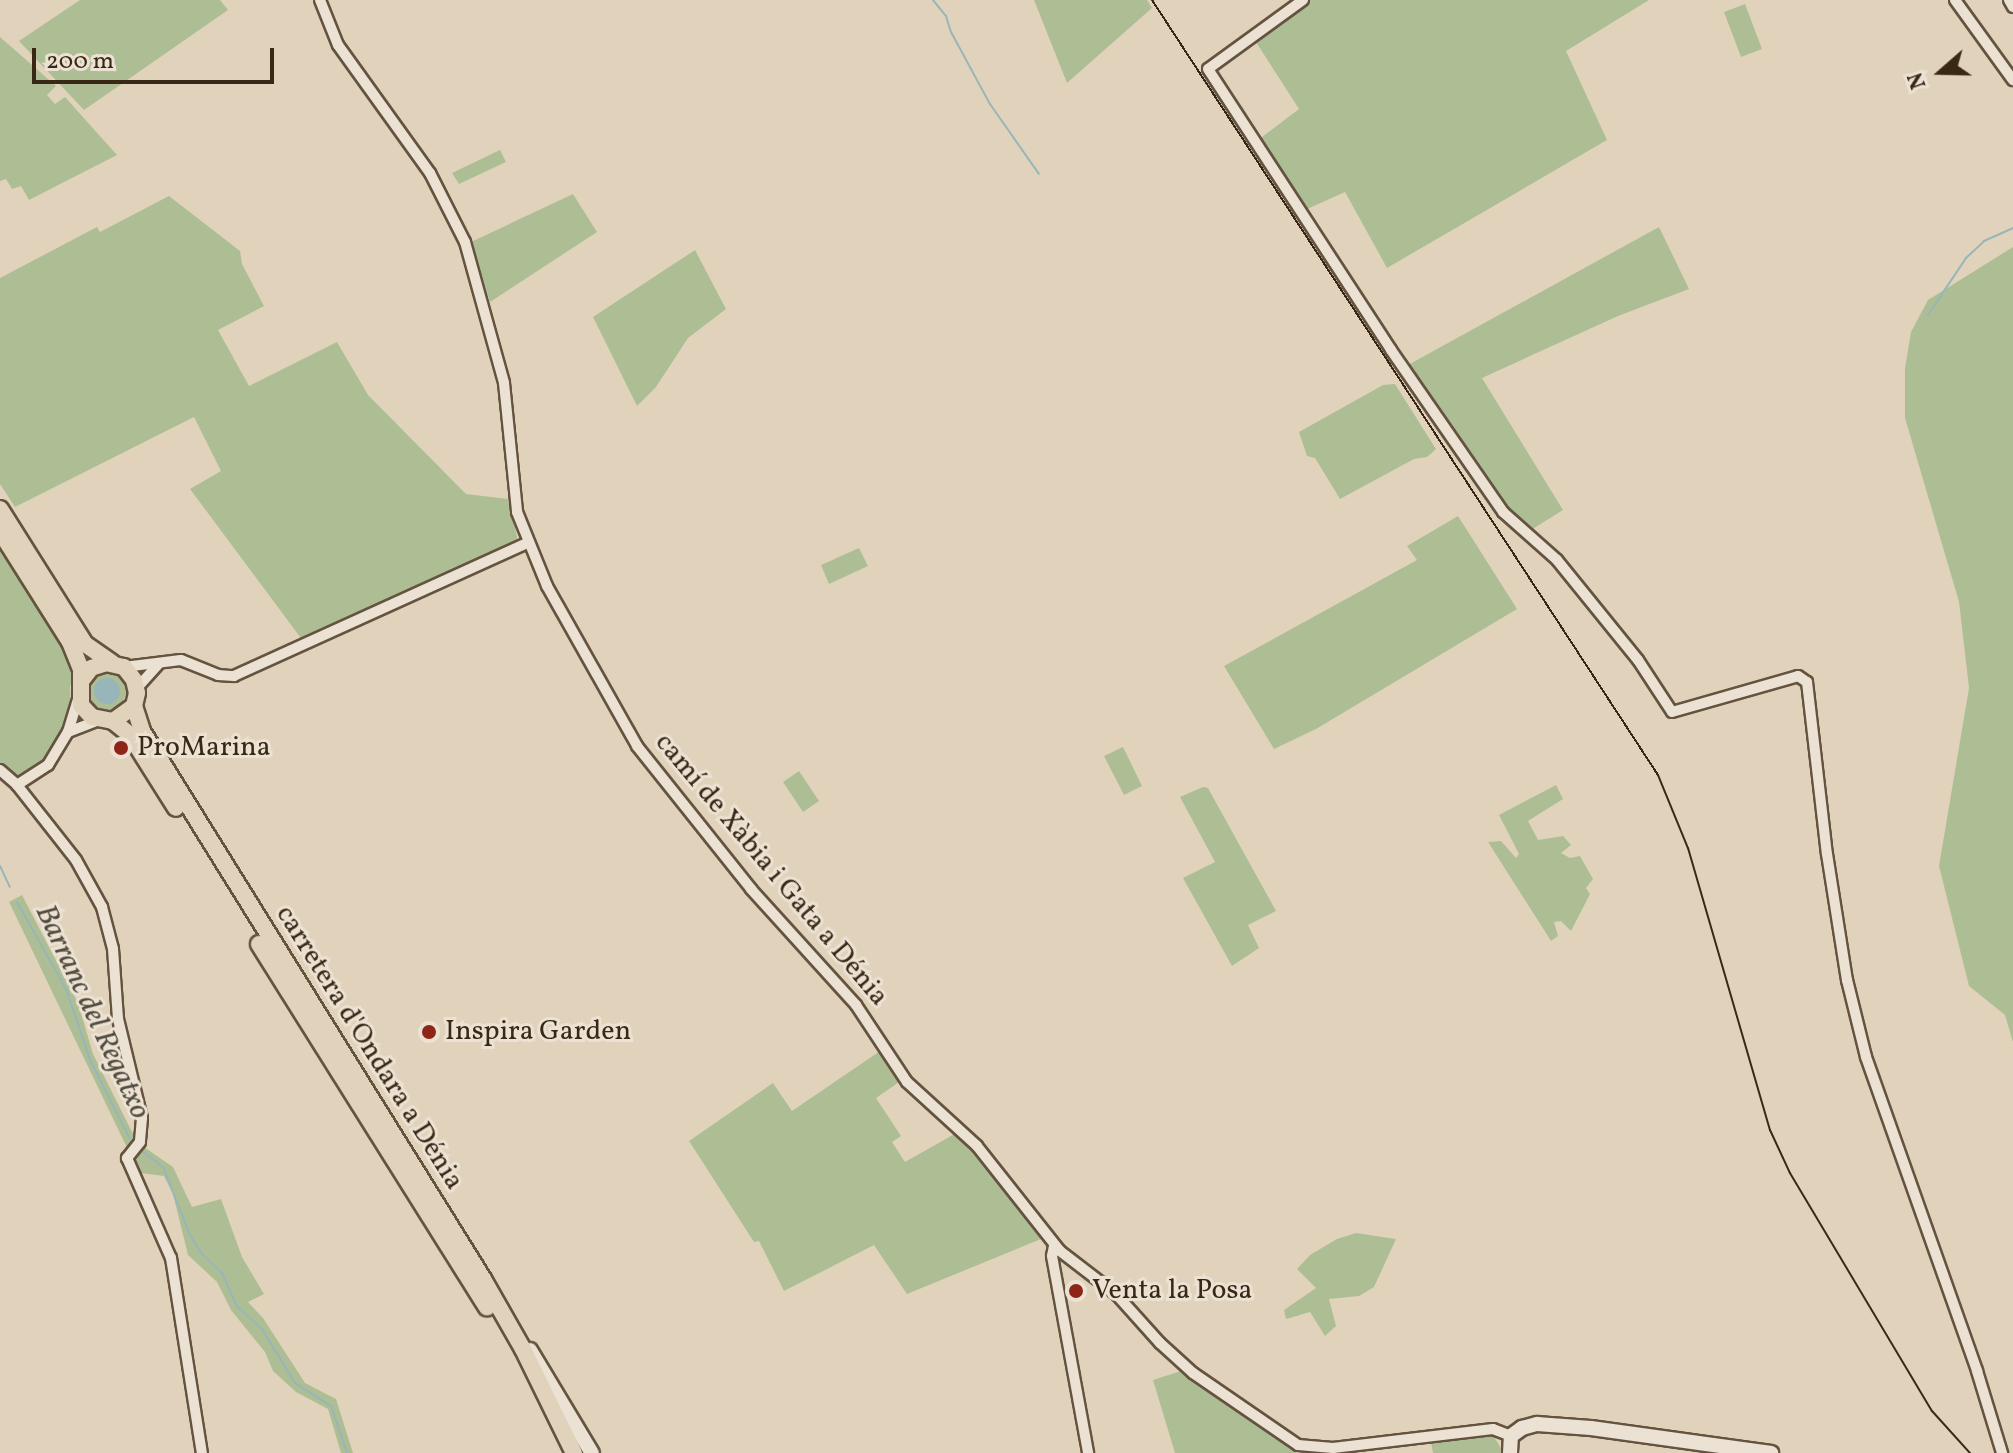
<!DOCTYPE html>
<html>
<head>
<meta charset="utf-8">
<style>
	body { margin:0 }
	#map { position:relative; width:2013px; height:1453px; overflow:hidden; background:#e1d3bb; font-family:Vollkorn,serif }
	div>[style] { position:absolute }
	.green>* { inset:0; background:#aebe94 }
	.water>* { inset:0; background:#98b6b9 }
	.round { border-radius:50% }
	.stream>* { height:2px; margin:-1px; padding:0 1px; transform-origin:1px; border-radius:1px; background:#98b6b9 }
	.roads { filter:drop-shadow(2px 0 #64533f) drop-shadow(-2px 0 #64533f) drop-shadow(0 2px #64533f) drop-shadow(0 -2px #64533f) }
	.street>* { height:10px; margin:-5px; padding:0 5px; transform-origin:5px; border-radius:5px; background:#ece2d3 }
	.secondary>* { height:14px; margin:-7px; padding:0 7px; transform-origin:7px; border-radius:7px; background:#ece2d3 }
	.primary>* { height:16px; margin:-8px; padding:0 8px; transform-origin:8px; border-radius:8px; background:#e1d3bb }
	.tram>* { height:2px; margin:-1px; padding:0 1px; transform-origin:1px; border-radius:1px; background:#3a2816 }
	.dots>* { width:22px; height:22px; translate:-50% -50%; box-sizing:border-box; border:4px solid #ece2d3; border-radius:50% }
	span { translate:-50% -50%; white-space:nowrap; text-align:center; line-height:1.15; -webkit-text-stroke:6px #ece2d3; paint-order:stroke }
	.poi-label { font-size:28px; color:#3a2816 }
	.left { translate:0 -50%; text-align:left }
	.street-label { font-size:28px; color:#3a2816 }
	.water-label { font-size:30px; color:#524c3f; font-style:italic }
	.north { position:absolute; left:1901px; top:32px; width:80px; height:80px; -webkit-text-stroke:6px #ece2d3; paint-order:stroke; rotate:250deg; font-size:22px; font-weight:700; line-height:32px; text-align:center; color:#3a2816 }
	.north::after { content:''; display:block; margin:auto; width:28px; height:36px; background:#3a2816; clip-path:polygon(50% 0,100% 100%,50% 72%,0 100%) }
	.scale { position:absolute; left:32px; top:48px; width:242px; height:36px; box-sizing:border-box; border:4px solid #3a2816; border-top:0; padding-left:10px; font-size:24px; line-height:28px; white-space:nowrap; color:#3a2816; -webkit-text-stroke:6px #ece2d3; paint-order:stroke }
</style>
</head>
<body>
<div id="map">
	<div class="green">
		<i style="clip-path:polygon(80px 0,220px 0,228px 10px,84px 110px,19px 41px)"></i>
		<i style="clip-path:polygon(1034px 0,1147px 0,1152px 8px,1067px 83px)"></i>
		<i style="clip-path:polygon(1309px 0,1649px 0,1566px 51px,1607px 140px,1387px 268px,1345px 192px,1305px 210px,1258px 140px,1299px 109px,1254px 39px)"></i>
		<i style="clip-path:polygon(1745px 4px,1762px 49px,1741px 57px,1724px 12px)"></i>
		<i style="clip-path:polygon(0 37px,56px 86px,47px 95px,55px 104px,65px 97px,117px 155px,29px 200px,21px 186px,12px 189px,6px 179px,0 181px)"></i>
		<i style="clip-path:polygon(500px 150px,506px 162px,459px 184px,452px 173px)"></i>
		<i style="clip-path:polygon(573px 194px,597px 232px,490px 302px,471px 242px)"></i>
		<i style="clip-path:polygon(169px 196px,240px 251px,242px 264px,264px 306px,218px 330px,249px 386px,337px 342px,368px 395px,466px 494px,508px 499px,518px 541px,303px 641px,190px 489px,221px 471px,194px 417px,15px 507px,0 484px,0 278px,97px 227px,100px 232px)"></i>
		<i style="clip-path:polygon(1659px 227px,1689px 289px,1618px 316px,1482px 378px,1563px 510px,1531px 530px,1517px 521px,1492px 489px,1408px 365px)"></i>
		<i style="clip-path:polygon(2013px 247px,2013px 1042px,2005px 1015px,1969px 986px,1939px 866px,1969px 688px,1959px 602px,1905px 418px,1905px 368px,1911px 332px,1928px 300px)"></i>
		<i style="clip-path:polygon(695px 250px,726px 309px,688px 338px,656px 387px,637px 406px,593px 317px)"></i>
		<i style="clip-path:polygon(1395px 384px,1436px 449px,1427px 457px,1414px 459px,1340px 499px,1315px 458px,1307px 456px,1299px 432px,1383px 385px)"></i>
		<i style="clip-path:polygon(1458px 516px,1517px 609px,1316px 729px,1274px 749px,1224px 666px,1417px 560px,1407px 546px)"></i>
		<i style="clip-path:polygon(0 544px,68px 651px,74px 673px,70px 687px,71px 710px,56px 742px,38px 766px,21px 777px,0 764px)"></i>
		<i style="clip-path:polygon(859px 548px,868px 566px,829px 584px,821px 565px)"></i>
		<i style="clip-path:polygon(evenodd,105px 671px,118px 673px,128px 690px,120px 708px,107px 712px,95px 707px,88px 696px,89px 682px,105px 671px,103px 679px,111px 679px,119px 687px,111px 703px,99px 701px,95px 695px,95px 687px,103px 679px)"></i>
		<i style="clip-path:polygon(1123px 747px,1142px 786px,1124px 795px,1104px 756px)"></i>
		<i style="clip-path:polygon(799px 771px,819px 801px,803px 812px,783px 782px)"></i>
		<i style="clip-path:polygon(1556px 785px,1563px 799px,1528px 821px,1538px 840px,1563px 836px,1571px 845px,1561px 853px,1570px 858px,1580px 856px,1593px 879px,1586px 888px,1590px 894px,1571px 931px,1561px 921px,1554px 922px,1558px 936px,1551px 941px,1488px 842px,1501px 841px,1516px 858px,1519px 854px,1499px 815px)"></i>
		<i style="clip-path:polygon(1203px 787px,1208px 788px,1276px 911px,1248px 925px,1259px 948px,1232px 966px,1183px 878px,1215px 862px,1180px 797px)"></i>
		<i style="clip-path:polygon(22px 895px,78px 1003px,93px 1054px,135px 1138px,129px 1152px,9px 902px)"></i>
		<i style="clip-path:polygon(880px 1051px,902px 1080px,876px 1098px,901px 1136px,892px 1142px,905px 1162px,958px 1132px,1041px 1239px,907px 1294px,874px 1245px,784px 1291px,759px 1241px,754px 1242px,689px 1141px,773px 1083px,792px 1111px)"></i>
		<i style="clip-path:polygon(144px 1147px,173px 1167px,192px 1207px,221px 1199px,242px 1257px,264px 1294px,248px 1302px,263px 1318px,305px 1383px,336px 1399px,353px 1453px,341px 1453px,328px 1409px,296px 1392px,273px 1371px,265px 1352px,231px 1310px,217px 1282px,188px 1255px,173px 1194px,164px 1176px,140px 1173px,134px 1160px)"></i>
		<i style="clip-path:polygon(1356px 1233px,1396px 1239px,1374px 1287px,1359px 1296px,1329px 1299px,1336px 1326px,1325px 1336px,1310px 1312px,1286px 1319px,1284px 1310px,1316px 1288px,1297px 1269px,1310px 1255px,1337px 1239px)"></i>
		<i style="clip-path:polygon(1184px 1370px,1300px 1450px,1295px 1453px,1175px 1453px,1153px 1380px)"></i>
		<i style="clip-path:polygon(1475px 1436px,1494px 1437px,1504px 1453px,1433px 1453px,1431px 1442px)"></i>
	</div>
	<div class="water">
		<i class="round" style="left:94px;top:678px;width:26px;height:26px"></i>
	</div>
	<div class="stream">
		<i style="left:933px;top:0;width:21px;rotate:51deg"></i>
		<i style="left:946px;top:16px;width:17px;rotate:73deg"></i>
		<i style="left:951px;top:32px;width:82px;rotate:61.6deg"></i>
		<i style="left:990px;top:104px;width:85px;rotate:55deg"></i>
		<i style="left:1928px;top:315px;width:69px;rotate:-56.3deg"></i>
		<i style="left:1966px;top:258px;width:25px;rotate:-43deg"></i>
		<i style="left:1984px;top:241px;width:32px;rotate:-24deg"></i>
		<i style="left:0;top:866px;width:23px;rotate:65deg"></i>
		<i style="left:17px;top:902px;width:100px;rotate:60.6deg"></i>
		<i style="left:66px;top:989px;width:77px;rotate:71.1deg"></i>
		<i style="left:91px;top:1062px;width:86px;rotate:63.1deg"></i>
		<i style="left:141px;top:1150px;width:28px;rotate:38deg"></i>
		<i style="left:163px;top:1167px;width:73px;rotate:68.3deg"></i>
		<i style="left:190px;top:1235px;width:22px;rotate:58deg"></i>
		<i style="left:202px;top:1254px;width:28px;rotate:44deg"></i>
		<i style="left:222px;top:1273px;width:36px;rotate:66deg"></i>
		<i style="left:237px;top:1306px;width:34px;rotate:43deg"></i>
		<i style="left:262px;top:1329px;width:63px;rotate:58.6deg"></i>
		<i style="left:295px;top:1383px;width:43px;rotate:32.6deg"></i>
		<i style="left:331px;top:1406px;width:50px;rotate:71.2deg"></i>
	</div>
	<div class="roads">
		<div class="street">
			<i style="left:320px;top:0;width:48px;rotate:68.2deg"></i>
			<i style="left:338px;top:45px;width:158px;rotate:54.3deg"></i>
			<i style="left:430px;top:173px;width:77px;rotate:63.1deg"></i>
			<i style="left:465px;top:242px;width:146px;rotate:74.5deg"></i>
			<i style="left:504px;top:383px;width:130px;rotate:84.2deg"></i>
			<i style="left:517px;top:512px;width:80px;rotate:67.9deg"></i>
			<i style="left:547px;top:586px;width:184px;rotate:60.6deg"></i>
			<i style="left:637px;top:746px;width:183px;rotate:51.4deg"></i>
			<i style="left:751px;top:889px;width:156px;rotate:47.8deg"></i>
			<i style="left:856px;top:1005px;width:92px;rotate:56.5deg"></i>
			<i style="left:907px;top:1082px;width:95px;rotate:42.4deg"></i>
			<i style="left:977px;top:1146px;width:134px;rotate:51.7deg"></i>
			<i style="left:1060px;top:1251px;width:71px;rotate:37.5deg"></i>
			<i style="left:1116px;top:1294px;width:66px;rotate:48.1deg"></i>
			<i style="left:1160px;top:1343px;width:45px;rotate:42.3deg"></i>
			<i style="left:1193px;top:1373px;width:127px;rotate:34.4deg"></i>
			<i style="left:1298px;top:1445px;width:35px;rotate:5deg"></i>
			<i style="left:1333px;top:1448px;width:161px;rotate:-6.8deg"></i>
			<i style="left:1493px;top:1429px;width:19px;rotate:21deg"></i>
			<i style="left:1303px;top:0;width:117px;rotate:144deg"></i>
			<i style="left:1208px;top:69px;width:335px;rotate:56.9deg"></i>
			<i style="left:1391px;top:350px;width:197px;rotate:55.3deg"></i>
			<i style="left:1503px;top:512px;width:72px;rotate:41.6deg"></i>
			<i style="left:1557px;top:560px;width:129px;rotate:51deg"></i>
			<i style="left:1638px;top:660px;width:62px;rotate:56.8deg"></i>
			<i style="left:1672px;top:712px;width:131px;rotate:-15.9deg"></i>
			<i style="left:1798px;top:676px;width:11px;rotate:34deg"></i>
			<i style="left:1807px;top:682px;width:173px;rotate:83.4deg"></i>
			<i style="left:1827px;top:854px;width:128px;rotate:81deg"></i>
			<i style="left:1847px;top:980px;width:79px;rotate:76.1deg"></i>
			<i style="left:1866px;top:1057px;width:333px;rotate:70.5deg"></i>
			<i style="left:1977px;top:1371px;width:86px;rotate:73deg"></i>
			<i style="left:1955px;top:0;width:99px;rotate:54.1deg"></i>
			<i style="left:2009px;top:0;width:8px;rotate:60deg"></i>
			<i style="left:124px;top:667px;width:57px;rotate:-7deg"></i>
			<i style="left:181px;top:660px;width:40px;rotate:22deg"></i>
			<i style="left:218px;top:675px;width:16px;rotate:4deg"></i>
			<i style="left:234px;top:676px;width:322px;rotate:-24.4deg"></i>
			<i style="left:137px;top:688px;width:31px;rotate:-48deg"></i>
			<i style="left:68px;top:732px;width:33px;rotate:-21deg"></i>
			<i style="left:0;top:770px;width:23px;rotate:41deg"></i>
			<i style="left:17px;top:785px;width:95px;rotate:51.8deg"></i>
			<i style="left:76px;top:860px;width:54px;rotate:61deg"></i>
			<i style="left:102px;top:907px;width:43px;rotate:75.3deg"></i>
			<i style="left:113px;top:949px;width:70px;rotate:85.9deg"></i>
			<i style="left:118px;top:1019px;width:102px;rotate:76.4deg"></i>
			<i style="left:142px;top:1118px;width:24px;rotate:95deg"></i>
			<i style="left:140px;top:1142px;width:21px;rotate:129deg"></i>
			<i style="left:127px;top:1158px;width:109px;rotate:66.3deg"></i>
			<i style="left:171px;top:1258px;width:197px;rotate:81deg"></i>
			<i style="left:17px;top:785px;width:37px;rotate:-33deg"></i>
			<i style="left:48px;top:765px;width:39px;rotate:-59deg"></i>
			<i style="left:68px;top:732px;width:34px;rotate:-73deg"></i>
			<i style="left:1054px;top:1246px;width:10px;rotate:101deg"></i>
			<i style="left:1052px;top:1256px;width:200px;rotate:79.6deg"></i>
		</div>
		<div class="secondary">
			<i style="left:530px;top:1350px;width:120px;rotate:59deg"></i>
			<i style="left:1510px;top:1453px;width:17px;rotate:-87deg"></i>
			<i style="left:1511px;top:1436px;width:14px;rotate:-36deg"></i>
			<i style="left:1522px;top:1428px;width:16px;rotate:-15deg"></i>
			<i style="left:1537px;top:1424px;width:54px;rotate:4.2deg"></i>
			<i style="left:1591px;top:1428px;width:182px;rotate:7.9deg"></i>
		</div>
		<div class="primary">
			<i style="left:0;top:509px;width:160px;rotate:57.8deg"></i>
			<i style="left:85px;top:644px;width:33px;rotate:35deg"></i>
			<i style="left:0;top:531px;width:131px;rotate:57.8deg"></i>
			<i style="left:70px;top:642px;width:29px;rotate:68deg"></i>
			<i style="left:81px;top:669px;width:12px;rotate:90deg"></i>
			<i style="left:134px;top:706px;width:26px;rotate:144deg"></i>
			<i style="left:113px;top:721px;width:21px;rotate:-169deg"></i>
			<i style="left:92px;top:717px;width:16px;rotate:-133deg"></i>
			<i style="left:81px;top:705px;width:24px;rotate:-90deg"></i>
			<i style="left:81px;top:681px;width:16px;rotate:-52deg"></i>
			<i style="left:91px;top:668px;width:16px;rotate:-18deg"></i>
			<i style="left:106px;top:663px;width:18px;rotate:13deg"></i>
			<i style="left:124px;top:667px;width:16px;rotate:52deg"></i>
			<i style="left:134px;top:680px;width:13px;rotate:77deg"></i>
			<i style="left:137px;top:693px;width:13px;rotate:103deg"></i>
			<i style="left:134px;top:706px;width:26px;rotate:72deg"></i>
			<i style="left:142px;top:731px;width:645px;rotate:58.11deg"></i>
			<i style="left:483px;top:1279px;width:81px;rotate:60.3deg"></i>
			<i style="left:523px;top:1349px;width:116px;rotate:63.9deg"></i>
			<i style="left:113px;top:721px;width:22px;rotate:39deg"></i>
			<i style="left:130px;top:735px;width:86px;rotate:57.8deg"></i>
			<i style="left:259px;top:944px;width:429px;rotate:57.9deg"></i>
		</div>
	</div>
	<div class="tram">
		<i style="left:1152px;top:0;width:926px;rotate:56.86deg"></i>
		<i style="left:1658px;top:775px;width:79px;rotate:67.7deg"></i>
		<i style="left:1688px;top:848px;width:294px;rotate:73.8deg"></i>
		<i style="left:1770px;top:1130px;width:47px;rotate:65.1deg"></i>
		<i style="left:1790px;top:1173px;width:277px;rotate:59.2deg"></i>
		<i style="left:1932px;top:1411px;width:57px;rotate:47.9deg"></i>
	</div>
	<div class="dots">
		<i style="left:121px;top:748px;background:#8f2418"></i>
		<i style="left:429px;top:1032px;background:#8f2418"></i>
		<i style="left:1076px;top:1291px;background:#8f2418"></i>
	</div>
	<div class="poi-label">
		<span class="left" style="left:137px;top:748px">ProMarina</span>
		<span class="left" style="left:445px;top:1032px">Inspira Garden</span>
		<span class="left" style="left:1092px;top:1291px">Venta la Posa</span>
	</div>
	<div class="street-label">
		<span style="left:771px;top:870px;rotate:50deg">camí de Xàbia i Gata a Dénia</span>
		<span style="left:369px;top:1048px;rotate:58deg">carretera d'Ondara a Dénia</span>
	</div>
	<div class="water-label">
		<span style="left:92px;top:1012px;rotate:65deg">Barranc del Regatxo</span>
	</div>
	<div class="north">N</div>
	<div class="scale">200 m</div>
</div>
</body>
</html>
